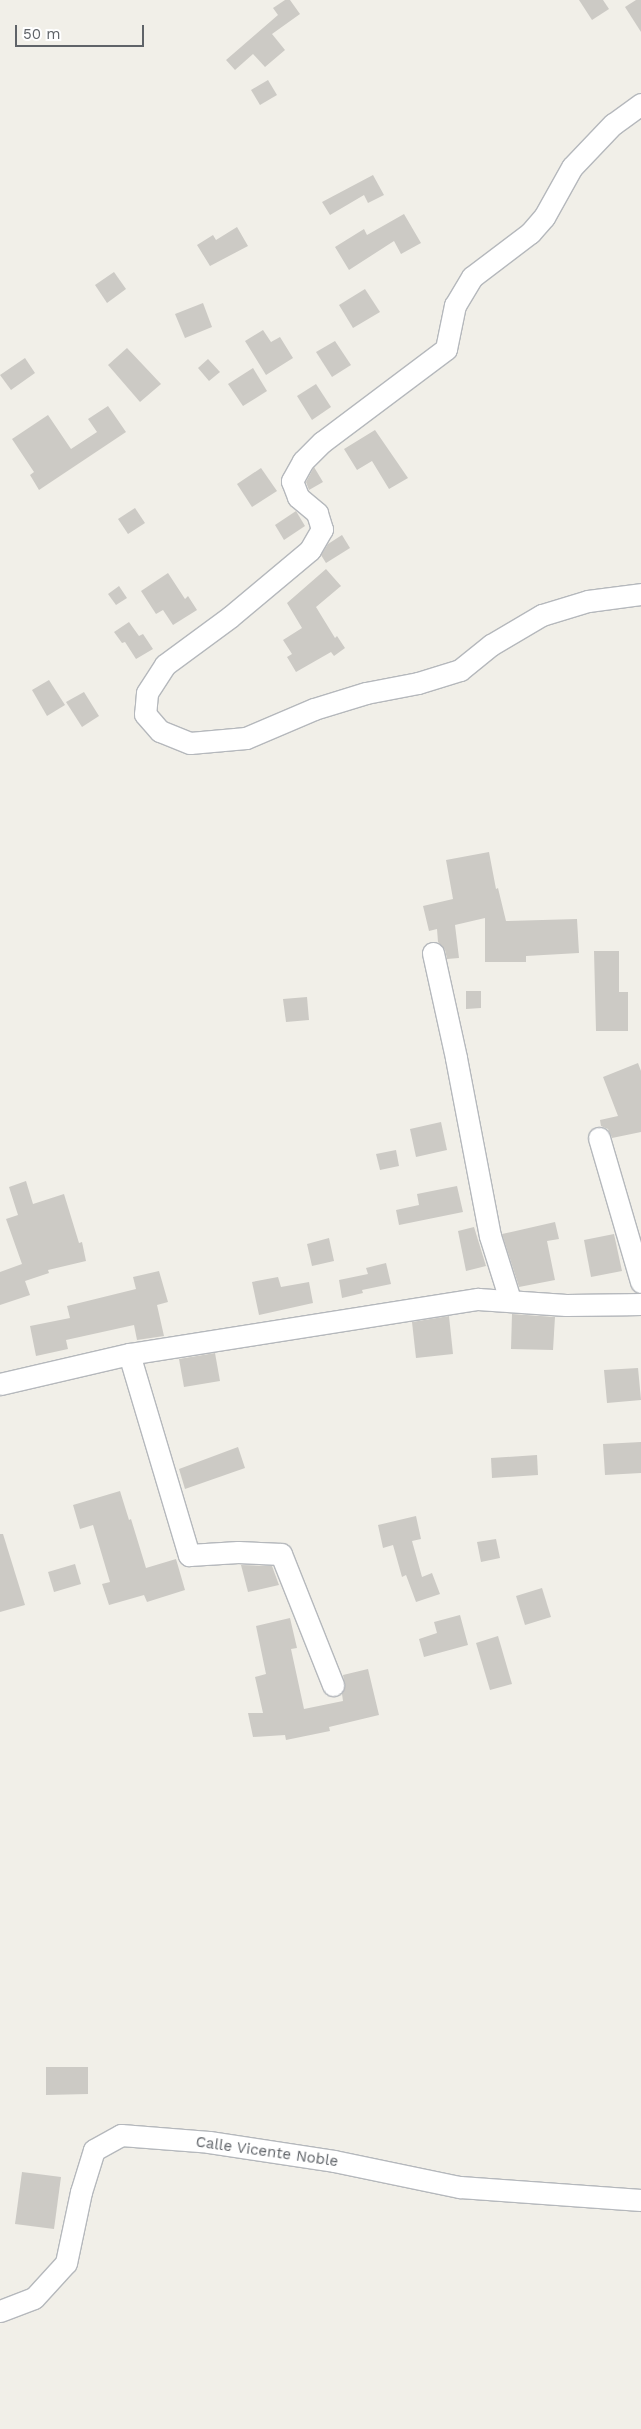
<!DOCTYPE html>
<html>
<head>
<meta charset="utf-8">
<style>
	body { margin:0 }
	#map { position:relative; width:641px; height:2429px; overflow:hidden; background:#f1efe8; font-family:"Work Sans",sans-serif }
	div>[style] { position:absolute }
	.building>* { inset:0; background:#cccac5 }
	.roads { filter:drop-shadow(1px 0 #b5b8bc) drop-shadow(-1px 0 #b5b8bc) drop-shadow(0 1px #b5b8bc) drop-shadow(0 -1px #b5b8bc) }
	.minor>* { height:21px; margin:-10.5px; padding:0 10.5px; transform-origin:10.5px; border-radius:10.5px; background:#fff }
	span { translate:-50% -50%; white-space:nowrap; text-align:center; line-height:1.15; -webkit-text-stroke:5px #fff; paint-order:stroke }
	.street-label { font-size:15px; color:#5f6368 }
	.scale { position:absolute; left:15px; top:25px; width:129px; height:22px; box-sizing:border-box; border:2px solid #5f6368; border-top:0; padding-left:6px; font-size:15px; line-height:18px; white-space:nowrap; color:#5f6368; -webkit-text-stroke:4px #fff; paint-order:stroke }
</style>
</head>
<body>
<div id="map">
	<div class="building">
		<i style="clip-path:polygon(285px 0,290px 0,300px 14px,272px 34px,285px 50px,265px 67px,253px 54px,235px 70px,226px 60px,278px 15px,273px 8px)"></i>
		<i style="clip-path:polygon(579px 0,603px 0,609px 9px,592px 20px)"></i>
		<i style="clip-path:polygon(636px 0,641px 0,641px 32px,625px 7px)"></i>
		<i style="clip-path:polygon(268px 80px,277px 95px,260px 105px,251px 90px)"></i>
		<i style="clip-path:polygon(373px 175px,384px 195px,368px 203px,364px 195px,330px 215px,322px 202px)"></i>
		<i style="clip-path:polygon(404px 214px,421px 243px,401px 254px,394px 241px,349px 270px,335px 247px,364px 229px,367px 235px)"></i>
		<i style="clip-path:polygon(237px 227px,248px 246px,210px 266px,197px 245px,213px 235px,216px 240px)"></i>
		<i style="clip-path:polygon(114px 272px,126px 289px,107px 303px,95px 285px)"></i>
		<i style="clip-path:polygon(365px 289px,380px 312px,353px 328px,339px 305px)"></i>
		<i style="clip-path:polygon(203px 303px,212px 327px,185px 338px,175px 314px)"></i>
		<i style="clip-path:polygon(263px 330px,271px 342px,280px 337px,293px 358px,266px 375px,245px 341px)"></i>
		<i style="clip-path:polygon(335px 341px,351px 365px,332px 377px,316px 352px)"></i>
		<i style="clip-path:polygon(127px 348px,161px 384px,140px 402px,108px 365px)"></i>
		<i style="clip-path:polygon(25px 358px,35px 373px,11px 390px,0 375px)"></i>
		<i style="clip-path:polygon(208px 359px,220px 372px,209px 381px,198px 368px)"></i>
		<i style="clip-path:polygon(253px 368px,267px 391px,243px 406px,228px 384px)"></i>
		<i style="clip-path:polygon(316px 384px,331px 407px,312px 420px,297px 396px)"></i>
		<i style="clip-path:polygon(108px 406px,126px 432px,39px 490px,30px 475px,34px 472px,12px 439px,48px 415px,71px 449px,97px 432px,88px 419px)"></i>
		<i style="clip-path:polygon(375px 430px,408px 478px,389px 489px,372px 461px,357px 470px,344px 449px)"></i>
		<i style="clip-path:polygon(314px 467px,323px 482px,309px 490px,306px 482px)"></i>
		<i style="clip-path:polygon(261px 468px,277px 491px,252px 507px,237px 484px)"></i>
		<i style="clip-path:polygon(135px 508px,145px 523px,128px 534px,118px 519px)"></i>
		<i style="clip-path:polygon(296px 511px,305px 526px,284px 540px,275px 525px)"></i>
		<i style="clip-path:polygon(342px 535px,350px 548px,326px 563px,321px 555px,328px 544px)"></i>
		<i style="clip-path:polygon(326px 569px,341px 586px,316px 607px,335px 638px,337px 636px,345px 648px,334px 656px,331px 652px,296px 672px,287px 657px,292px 654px,283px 640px,302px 628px,287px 603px)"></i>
		<i style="clip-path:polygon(168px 573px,185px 599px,188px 596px,197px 610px,173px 625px,163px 610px,156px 614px,141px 591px)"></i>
		<i style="clip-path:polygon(119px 586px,127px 598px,116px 605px,108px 594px)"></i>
		<i style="clip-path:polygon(129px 622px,139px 636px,143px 634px,153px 649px,136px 659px,125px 642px,122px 643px,114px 632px)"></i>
		<i style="clip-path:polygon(49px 680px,65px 705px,47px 716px,32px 690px)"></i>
		<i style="clip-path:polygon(84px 692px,99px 716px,82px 727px,66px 702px)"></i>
		<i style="clip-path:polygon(489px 852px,496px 889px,498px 888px,506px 921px,577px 919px,579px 953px,526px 956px,526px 962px,485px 962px,485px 918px,455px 925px,459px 958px,447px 959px,445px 950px,438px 942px,437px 929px,429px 931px,423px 906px,453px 899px,446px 860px)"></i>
		<i style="clip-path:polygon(594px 951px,619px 951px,619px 992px,628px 992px,628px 1031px,596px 1031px)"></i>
		<i style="clip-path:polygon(466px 991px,481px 991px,481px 1008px,466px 1009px)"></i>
		<i style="clip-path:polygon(307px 997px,309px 1020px,286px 1022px,283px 999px)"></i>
		<i style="clip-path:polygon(638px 1063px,641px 1071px,641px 1132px,612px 1138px,608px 1129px,601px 1126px,600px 1120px,618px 1116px,603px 1077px)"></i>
		<i style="clip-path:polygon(441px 1122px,447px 1150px,416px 1157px,410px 1129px)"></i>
		<i style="clip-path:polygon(396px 1150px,399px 1166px,380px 1170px,376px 1154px)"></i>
		<i style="clip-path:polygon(26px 1181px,33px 1204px,64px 1194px,79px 1243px,82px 1242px,86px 1261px,48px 1270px,49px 1273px,25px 1281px,30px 1295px,0 1305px,0 1272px,22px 1264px,6px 1219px,18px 1215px,9px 1187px)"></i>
		<i style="clip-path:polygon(457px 1186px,463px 1212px,399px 1225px,396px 1210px,419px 1205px,417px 1194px)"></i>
		<i style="clip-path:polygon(555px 1222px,559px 1239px,547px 1241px,555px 1280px,519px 1287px,502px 1234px)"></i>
		<i style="clip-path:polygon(474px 1227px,486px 1266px,466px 1271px,458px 1231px)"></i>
		<i style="clip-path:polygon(614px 1234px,622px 1271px,591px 1277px,584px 1240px)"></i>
		<i style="clip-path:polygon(329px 1238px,334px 1261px,312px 1266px,307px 1244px)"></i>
		<i style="clip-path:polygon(386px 1263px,391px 1284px,362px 1290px,363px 1293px,342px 1298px,339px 1280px,368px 1274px,366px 1268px)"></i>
		<i style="clip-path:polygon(159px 1271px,168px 1302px,157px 1305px,164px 1336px,137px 1340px,134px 1325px,66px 1340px,68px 1349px,36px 1356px,30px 1326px,70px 1318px,67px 1306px,136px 1289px,133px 1277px)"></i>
		<i style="clip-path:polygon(278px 1277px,281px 1287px,309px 1282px,313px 1303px,259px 1315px,252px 1282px)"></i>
		<i style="clip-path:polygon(512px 1314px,555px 1317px,553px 1350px,511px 1349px)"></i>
		<i style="clip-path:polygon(449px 1316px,453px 1354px,416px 1358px,412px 1322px)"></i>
		<i style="clip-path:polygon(215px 1353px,220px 1381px,184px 1387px,179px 1359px)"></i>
		<i style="clip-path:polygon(638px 1368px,641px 1400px,607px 1403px,604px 1370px)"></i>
		<i style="clip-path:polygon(641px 1442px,641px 1473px,605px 1475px,603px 1444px)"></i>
		<i style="clip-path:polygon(238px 1447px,245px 1468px,185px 1489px,179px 1469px)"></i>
		<i style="clip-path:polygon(537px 1455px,538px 1475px,492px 1478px,491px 1458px)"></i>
		<i style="clip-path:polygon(120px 1491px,129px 1520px,131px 1519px,146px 1568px,176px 1559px,185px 1590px,147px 1602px,144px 1595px,109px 1605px,102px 1584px,110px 1582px,93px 1525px,80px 1529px,73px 1505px)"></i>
		<i style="clip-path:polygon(416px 1516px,421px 1539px,412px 1541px,422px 1577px,432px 1573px,440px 1594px,416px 1602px,406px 1575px,402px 1577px,393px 1545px,383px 1548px,378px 1525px)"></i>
		<i style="clip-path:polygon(0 1534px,3px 1534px,25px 1605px,0 1612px)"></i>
		<i style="clip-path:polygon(496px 1539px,500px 1558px,481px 1562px,477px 1542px)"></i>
		<i style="clip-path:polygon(75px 1564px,81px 1584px,54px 1592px,48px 1572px)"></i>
		<i style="clip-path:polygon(241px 1565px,272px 1566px,279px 1585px,248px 1592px)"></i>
		<i style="clip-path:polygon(542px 1588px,551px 1617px,525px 1625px,516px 1596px)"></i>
		<i style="clip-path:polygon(460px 1615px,468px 1645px,424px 1657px,419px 1639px,437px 1633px,434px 1622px)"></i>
		<i style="clip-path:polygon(290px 1618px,297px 1648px,291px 1649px,304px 1709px,343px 1701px,342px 1694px,345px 1686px,343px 1675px,368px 1669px,379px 1715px,329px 1727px,330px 1731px,286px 1740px,285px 1735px,253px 1737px,248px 1713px,263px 1713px,255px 1677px,266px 1674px,256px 1626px)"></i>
		<i style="clip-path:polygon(498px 1636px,512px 1684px,490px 1690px,476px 1643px)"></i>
		<i style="clip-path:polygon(46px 2067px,88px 2067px,88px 2094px,46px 2095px)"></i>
		<i style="clip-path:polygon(22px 2172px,61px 2177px,54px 2229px,15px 2224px)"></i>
	</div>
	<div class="roads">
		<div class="minor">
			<i style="left:641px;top:104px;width:34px;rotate:144deg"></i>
			<i style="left:613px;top:124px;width:59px;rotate:133.6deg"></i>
			<i style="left:572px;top:167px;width:57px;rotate:119.2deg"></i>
			<i style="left:544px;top:217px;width:21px;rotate:131deg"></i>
			<i style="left:530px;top:233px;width:73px;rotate:142.8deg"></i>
			<i style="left:472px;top:277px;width:33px;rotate:121deg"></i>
			<i style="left:455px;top:305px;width:45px;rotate:101.6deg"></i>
			<i style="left:446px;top:349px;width:155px;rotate:143.1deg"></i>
			<i style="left:322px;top:442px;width:27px;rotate:135deg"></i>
			<i style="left:303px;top:461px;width:23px;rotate:119deg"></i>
			<i style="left:292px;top:481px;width:17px;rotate:69deg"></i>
			<i style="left:298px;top:497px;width:25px;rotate:40deg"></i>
			<i style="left:317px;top:513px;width:17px;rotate:73deg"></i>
			<i style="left:322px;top:529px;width:24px;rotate:120deg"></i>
			<i style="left:310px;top:550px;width:104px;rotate:140.1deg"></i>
			<i style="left:230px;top:617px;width:81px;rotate:143.6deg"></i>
			<i style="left:165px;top:665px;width:33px;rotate:123deg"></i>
			<i style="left:147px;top:693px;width:21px;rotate:95deg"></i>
			<i style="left:145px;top:714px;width:23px;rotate:49deg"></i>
			<i style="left:160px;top:731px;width:32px;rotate:22deg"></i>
			<i style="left:190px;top:743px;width:56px;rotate:-5.1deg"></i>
			<i style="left:246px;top:738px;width:74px;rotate:-23.1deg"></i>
			<i style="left:314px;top:709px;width:54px;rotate:-17.1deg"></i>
			<i style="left:366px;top:693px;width:53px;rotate:-10.9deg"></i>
			<i style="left:418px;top:683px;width:44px;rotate:-17.2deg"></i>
			<i style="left:460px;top:670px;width:40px;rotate:-39deg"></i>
			<i style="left:491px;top:645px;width:59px;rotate:-30.5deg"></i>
			<i style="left:542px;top:615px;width:48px;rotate:-16.9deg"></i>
			<i style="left:588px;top:601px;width:53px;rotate:-7.5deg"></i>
			<i style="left:433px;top:953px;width:107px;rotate:77.6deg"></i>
			<i style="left:456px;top:1058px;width:181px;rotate:79.2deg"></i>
			<i style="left:490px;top:1236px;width:67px;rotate:72.6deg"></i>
			<i style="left:599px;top:1138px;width:150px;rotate:73.7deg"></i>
			<i style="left:129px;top:1354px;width:210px;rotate:73.4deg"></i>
			<i style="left:189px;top:1555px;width:49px;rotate:-3.5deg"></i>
			<i style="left:238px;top:1552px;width:43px;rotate:2.7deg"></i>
			<i style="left:281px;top:1554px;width:141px;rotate:68.3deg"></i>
			<i style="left:0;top:1384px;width:132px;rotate:-13.1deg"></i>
			<i style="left:129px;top:1354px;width:353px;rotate:-9deg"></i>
			<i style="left:478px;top:1299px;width:88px;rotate:3.9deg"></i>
			<i style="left:566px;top:1305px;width:75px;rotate:-0.8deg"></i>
			<i style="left:0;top:2311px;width:36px;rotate:-21deg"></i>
			<i style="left:34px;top:2298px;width:47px;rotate:-47.6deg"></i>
			<i style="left:66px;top:2263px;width:73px;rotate:-78.1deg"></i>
			<i style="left:81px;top:2192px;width:44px;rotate:-72.8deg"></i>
			<i style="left:94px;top:2150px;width:31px;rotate:-29deg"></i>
			<i style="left:121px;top:2135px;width:88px;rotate:4.5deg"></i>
			<i style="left:209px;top:2142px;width:126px;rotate:8.6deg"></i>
			<i style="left:334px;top:2161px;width:129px;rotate:11.7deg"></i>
			<i style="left:460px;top:2187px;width:181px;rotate:4.1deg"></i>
		</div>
	</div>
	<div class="street-label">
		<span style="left:267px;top:2152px;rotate:8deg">Calle Vicente Noble</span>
	</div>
	<div class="scale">50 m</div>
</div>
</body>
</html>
